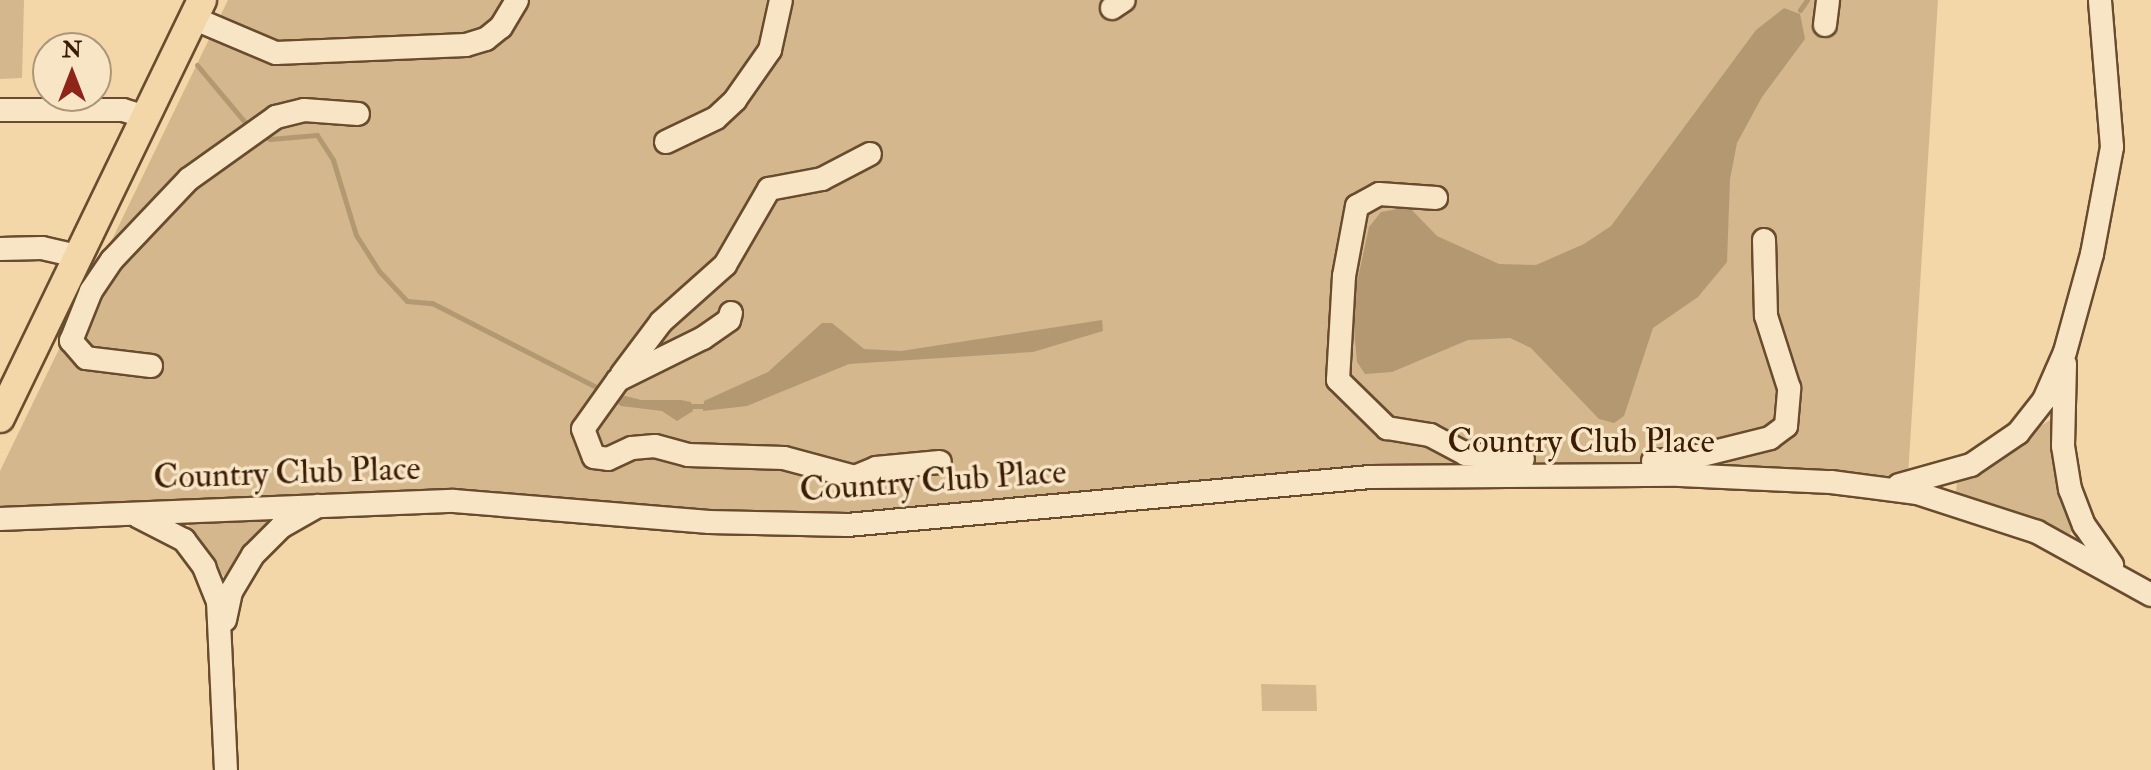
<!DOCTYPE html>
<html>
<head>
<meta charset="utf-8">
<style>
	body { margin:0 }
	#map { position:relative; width:2151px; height:770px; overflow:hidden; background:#f3d7a8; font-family:"IM FELL Double Pica",serif }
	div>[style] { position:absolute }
	.green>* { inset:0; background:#d4b78c }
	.water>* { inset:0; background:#b49871 }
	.stream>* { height:5px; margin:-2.5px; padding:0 2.5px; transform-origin:2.5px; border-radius:2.5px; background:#b49871 }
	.roads { filter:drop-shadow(2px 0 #694c2e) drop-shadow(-2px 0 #694c2e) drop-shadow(0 2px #694c2e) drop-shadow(0 -2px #694c2e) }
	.minor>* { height:22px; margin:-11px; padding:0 11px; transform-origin:11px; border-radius:11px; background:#f7e5c6 }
	.major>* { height:28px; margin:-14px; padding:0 14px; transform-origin:14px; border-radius:14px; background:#f3d7a8 }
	span { translate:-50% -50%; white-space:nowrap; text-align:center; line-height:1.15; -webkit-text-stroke:7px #f7e5c6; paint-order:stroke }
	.street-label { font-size:34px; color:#3b1d06 }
	.north { position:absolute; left:32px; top:32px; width:80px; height:80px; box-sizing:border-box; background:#f7e5c6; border:2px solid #ac9579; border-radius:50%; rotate:0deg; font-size:22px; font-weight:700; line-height:32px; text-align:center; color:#3b1d06 }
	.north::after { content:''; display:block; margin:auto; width:28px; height:36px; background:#8f2418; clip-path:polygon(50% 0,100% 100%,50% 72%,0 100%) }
</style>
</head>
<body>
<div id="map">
	<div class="green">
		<i style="clip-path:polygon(0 0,24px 0,22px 78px,0 79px)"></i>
		<i style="clip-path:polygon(228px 0,1938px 0,1908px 476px,1301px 472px,851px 517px,721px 515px,458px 492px,0 510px,0 471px)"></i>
		<i style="clip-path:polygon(2050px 420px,2074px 527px,2070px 534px,1956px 493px,1957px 481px)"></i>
		<i style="clip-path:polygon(267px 518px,268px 527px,226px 579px,187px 528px,193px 521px)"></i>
		<i style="clip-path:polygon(1261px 684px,1316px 685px,1317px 711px,1262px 711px)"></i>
	</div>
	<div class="water">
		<i style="clip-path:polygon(1784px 8px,1800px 14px,1805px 39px,1762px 97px,1737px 143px,1730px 179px,1727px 262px,1698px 297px,1653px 328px,1624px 416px,1614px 423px,1599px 419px,1531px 348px,1510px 338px,1468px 340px,1392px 372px,1365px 374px,1357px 362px,1350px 285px,1358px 278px,1369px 227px,1381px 212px,1409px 207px,1437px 236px,1499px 264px,1536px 265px,1584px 244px,1611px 226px,1756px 30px)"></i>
		<i style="clip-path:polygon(1102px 320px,1103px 331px,1033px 352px,849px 364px,747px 406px,703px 411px,704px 401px,768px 372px,822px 323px,832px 323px,864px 349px,901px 351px)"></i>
		<i style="clip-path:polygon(618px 394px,641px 400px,681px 400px,691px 402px,693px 411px,677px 421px,662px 411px,621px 406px,614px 401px)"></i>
	</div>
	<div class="stream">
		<i style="left:1800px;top:10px;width:12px;rotate:-55deg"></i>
		<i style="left:197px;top:65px;width:81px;rotate:50deg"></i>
		<i style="left:261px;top:135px;width:10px;rotate:24deg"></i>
		<i style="left:270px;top:139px;width:47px;rotate:-4.9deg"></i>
		<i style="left:317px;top:135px;width:30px;rotate:57deg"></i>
		<i style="left:333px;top:160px;width:78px;rotate:73deg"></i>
		<i style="left:356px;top:235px;width:43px;rotate:57.4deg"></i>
		<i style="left:379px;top:271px;width:41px;rotate:47deg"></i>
		<i style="left:407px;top:301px;width:25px;rotate:5deg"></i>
		<i style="left:432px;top:303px;width:191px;rotate:27.1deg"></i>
		<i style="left:685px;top:406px;width:22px"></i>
	</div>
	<div class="roads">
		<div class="minor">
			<i style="left:1112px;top:8px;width:14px;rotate:-34deg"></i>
			<i style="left:193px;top:18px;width:90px;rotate:22.9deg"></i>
			<i style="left:276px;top:53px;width:190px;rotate:-2.4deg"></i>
			<i style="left:466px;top:45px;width:21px;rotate:-17deg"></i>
			<i style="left:486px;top:39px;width:19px;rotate:-39deg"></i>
			<i style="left:501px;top:27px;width:31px;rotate:-59deg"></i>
			<i style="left:1825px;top:25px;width:25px;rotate:-83deg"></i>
			<i style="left:0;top:110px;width:123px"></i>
			<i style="left:123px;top:110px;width:24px;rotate:17deg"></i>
			<i style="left:666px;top:142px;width:55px;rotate:-25.6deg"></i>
			<i style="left:716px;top:118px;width:26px;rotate:-43deg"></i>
			<i style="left:735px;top:100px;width:61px;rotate:-55deg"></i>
			<i style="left:770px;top:50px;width:51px;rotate:-77.6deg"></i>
			<i style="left:1436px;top:198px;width:57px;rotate:-176deg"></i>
			<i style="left:1379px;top:194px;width:25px;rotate:151deg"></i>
			<i style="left:1357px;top:206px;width:71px;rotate:100.5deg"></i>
			<i style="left:1344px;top:276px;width:104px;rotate:93.3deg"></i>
			<i style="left:1338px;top:380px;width:69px;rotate:44.4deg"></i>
			<i style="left:1387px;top:428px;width:44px;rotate:9.2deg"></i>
			<i style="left:1430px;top:435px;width:40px;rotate:28deg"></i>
			<i style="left:1465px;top:454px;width:58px;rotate:4.9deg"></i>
			<i style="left:0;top:249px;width:42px;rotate:-1.4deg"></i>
			<i style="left:42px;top:248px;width:37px;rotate:13deg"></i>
			<i style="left:731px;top:313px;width:7px;rotate:106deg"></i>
			<i style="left:729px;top:320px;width:32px;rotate:145deg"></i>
			<i style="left:703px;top:338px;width:95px;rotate:153.7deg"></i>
			<i style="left:618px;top:380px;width:60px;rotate:125.5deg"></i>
			<i style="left:583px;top:429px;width:30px;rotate:69deg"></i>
			<i style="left:594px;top:457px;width:14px;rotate:8deg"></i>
			<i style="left:608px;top:459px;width:26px;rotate:-25deg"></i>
			<i style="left:632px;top:448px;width:23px;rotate:-5deg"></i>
			<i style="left:655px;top:446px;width:34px;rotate:15deg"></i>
			<i style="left:688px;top:455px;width:96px;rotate:1.8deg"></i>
			<i style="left:784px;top:458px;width:73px;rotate:15deg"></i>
			<i style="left:855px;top:477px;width:23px;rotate:-23deg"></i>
			<i style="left:876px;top:468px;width:64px;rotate:-5.4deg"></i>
			<i style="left:2065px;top:364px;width:82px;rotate:91.4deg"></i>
			<i style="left:2063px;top:446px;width:44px;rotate:80.8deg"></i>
			<i style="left:2070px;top:489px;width:39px;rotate:69deg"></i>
			<i style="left:2084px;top:525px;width:49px;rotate:55deg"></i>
			<i style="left:151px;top:366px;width:65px;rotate:-173deg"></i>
			<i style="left:86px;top:358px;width:23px;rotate:-131deg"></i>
			<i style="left:71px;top:341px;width:54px;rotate:-68.2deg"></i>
			<i style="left:91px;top:291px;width:37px;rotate:-56deg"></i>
			<i style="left:112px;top:260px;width:112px;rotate:-46.5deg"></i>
			<i style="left:189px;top:179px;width:107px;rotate:-35.5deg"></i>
			<i style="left:276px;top:117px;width:29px;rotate:-14deg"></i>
			<i style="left:304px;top:110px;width:54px;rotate:4.2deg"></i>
			<i style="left:622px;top:374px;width:65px;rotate:-53.1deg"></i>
			<i style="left:661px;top:322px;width:86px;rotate:-41.7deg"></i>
			<i style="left:725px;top:265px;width:88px;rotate:-59.9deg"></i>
			<i style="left:769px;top:189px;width:54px;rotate:-10.7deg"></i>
			<i style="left:822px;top:179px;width:54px;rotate:-27.5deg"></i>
			<i style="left:1653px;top:461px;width:33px;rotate:-3deg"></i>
			<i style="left:1686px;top:459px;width:87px;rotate:-14deg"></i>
			<i style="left:1770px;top:438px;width:20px;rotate:-37deg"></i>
			<i style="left:1786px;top:426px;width:38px;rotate:-85deg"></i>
			<i style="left:1789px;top:388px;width:76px;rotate:-107.7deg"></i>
			<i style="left:1766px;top:316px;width:76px;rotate:-91.5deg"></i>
			<i style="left:1899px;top:485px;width:75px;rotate:-15.5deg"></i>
			<i style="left:1971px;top:465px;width:57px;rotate:-34.2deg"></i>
			<i style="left:2018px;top:433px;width:42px;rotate:-51.8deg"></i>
			<i style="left:2044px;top:400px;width:52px;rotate:-66.4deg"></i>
			<i style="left:2065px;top:352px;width:102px;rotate:-74.6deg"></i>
			<i style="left:2092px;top:254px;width:109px;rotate:-79.4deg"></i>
			<i style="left:2112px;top:147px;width:147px;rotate:-94.7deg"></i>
			<i style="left:139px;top:517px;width:51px;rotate:27.1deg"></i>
			<i style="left:184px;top:540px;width:34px;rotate:53deg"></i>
			<i style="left:204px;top:567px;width:37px;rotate:68deg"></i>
			<i style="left:218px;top:601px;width:169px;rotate:87.3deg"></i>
			<i style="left:0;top:519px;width:454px;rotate:-2.3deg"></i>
			<i style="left:454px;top:501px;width:256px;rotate:4.7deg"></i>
			<i style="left:709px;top:522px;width:138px;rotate:1.2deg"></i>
			<i style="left:847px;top:525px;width:525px;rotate:-5.24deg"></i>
			<i style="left:1370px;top:477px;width:310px;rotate:-0.4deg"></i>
			<i style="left:1680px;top:475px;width:151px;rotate:2.7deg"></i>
			<i style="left:1831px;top:482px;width:87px;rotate:7.3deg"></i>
			<i style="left:1917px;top:493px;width:126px;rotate:18deg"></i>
			<i style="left:2037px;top:532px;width:130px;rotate:28.9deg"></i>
			<i style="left:225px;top:620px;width:29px;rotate:-78deg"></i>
			<i style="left:231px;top:592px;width:43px;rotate:-59.3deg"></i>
			<i style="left:253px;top:555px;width:40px;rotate:-45deg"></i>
			<i style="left:281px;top:527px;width:43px;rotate:-29.6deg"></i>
		</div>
		<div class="major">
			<i style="left:0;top:418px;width:464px;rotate:-64.2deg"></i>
		</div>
	</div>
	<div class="street-label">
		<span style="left:1581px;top:442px">Country Club Place</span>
		<span style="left:287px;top:473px;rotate:-2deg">Country Club Place</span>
		<span style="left:933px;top:481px;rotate:-4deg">Country Club Place</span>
	</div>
	<div class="north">N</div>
</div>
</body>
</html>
